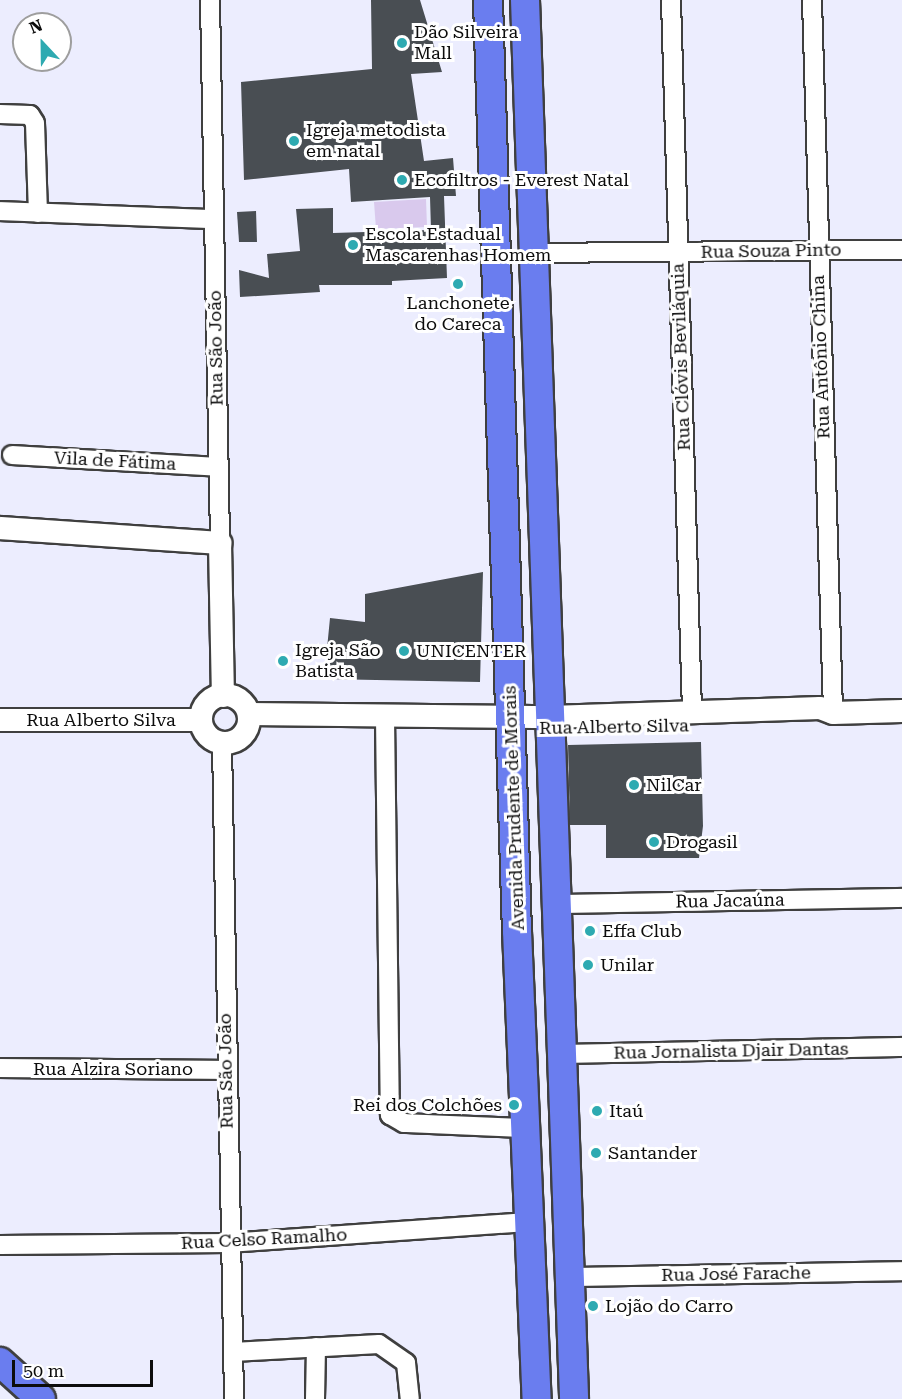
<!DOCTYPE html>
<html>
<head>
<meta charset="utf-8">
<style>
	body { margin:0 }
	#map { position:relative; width:902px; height:1399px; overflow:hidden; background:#ecedfe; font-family:"Roboto Serif",serif }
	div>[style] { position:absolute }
	.pitch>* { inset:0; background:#d9c9ed }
	.building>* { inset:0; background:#494e53 }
	.roads { filter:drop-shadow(2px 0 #3f3f3f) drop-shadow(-2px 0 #3f3f3f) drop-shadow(0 2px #3f3f3f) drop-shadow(0 -2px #3f3f3f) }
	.minor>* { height:18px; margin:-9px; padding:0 9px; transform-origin:9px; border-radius:9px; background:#fff }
	.tertiary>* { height:22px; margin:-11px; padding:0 11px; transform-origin:11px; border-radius:11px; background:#fff }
	.tertiary>.ring { margin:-11px; padding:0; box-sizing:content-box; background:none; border:22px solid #fff; border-radius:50% }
	.primary>* { height:28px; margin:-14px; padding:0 14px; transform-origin:14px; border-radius:14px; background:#6a7def }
	.dots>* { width:16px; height:16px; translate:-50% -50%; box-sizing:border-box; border:3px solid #fff; border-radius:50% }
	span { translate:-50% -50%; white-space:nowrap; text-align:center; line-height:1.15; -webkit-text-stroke:6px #fff; paint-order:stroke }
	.poi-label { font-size:18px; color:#0c0c0c }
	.left { translate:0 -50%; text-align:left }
	.right { translate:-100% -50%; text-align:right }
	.street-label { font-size:18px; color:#0c0c0c }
	.north { position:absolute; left:12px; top:12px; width:60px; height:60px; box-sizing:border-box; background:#fff; border:2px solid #9e9e9e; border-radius:50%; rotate:338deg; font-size:16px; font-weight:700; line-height:24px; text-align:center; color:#0c0c0c }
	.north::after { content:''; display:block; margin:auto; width:21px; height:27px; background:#2eaab1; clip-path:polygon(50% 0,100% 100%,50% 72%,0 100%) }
	.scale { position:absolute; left:12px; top:1360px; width:141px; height:27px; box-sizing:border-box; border:3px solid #0c0c0c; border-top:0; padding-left:8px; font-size:18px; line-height:21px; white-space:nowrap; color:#0c0c0c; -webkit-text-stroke:4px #fff; paint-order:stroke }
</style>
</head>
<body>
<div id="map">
	<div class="pitch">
		<i style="clip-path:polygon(426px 199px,427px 227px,376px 229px,374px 202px)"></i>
	</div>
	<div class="building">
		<i style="clip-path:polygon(371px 0,420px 0,442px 72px,411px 74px,424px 161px,453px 158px,456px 196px,444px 196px,447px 278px,392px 281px,392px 285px,319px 285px,320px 292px,240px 297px,239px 270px,269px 278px,267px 254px,300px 251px,296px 209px,333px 208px,333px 233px,431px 230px,430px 197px,351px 202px,349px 169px,244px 180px,241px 82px,372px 69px)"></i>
		<i style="clip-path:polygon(256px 211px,257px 242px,239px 242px,237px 212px)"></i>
		<i style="clip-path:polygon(483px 572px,480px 682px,324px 679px,330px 618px,365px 622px,365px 594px)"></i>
		<i style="clip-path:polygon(701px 742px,703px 826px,699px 858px,606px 858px,606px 825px,570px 825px,568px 745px)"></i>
	</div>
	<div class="roads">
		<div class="minor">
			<i style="left:210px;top:0;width:543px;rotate:88.94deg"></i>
			<i style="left:671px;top:0;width:713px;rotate:88.31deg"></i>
			<i style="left:812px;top:0;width:713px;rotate:88.31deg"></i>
			<i style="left:0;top:114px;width:30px;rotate:2deg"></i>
			<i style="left:30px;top:115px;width:9px;rotate:58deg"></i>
			<i style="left:35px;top:123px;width:90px;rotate:88.1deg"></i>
			<i style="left:0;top:211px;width:213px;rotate:2.2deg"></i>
			<i style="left:531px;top:253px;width:371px;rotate:-0.5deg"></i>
			<i style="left:12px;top:455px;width:206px;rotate:3.3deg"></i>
			<i style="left:385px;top:717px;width:398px;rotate:89.3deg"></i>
			<i style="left:390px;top:1115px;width:16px;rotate:30deg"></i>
			<i style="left:404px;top:1123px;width:121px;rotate:2.4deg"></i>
			<i style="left:222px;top:743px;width:656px;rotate:88.95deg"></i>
			<i style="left:557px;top:904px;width:345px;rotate:-1deg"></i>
			<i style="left:560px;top:1054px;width:342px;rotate:-1.2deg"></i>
			<i style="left:0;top:1068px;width:225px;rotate:0.5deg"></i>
			<i style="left:0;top:1245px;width:228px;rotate:-0.5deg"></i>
			<i style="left:228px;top:1243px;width:300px;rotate:-4deg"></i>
			<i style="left:570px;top:1277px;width:332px;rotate:-1deg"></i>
			<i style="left:233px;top:1352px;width:146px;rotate:-3.1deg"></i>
			<i style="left:379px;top:1344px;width:33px;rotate:35deg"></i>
			<i style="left:406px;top:1363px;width:36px;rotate:84deg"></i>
			<i style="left:315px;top:1399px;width:52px;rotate:-88.9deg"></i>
		</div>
		<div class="tertiary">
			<i style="left:0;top:528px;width:221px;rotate:3.9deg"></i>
			<i style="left:220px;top:543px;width:153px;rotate:88.9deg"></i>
			<i class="ring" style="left:201px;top:695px;width:26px;height:26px"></i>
			<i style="left:249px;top:714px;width:301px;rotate:0.6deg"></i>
			<i style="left:550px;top:717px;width:270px;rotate:-1.9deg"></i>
			<i style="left:820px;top:708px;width:14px;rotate:21deg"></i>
			<i style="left:833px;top:713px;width:69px;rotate:-1.7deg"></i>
			<i style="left:0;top:720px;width:201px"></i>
		</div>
		<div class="primary">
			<i style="left:488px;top:0;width:931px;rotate:88.22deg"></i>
			<i style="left:517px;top:931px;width:468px;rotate:87.6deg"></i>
			<i style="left:525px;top:0;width:1400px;rotate:87.99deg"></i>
			<i style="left:0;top:1362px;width:55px;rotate:42.1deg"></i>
		</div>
	</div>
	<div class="dots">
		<i style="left:402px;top:43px;background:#2eaab1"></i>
		<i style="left:294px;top:141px;background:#2eaab1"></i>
		<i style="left:402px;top:180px;background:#2eaab1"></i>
		<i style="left:353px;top:245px;background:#2eaab1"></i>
		<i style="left:458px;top:284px;background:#2eaab1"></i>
		<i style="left:404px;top:651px;background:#2eaab1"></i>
		<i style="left:283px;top:661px;background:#2eaab1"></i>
		<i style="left:634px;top:785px;background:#2eaab1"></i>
		<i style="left:654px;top:842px;background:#2eaab1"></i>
		<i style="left:590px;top:931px;background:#2eaab1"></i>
		<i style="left:588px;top:965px;background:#2eaab1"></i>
		<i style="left:514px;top:1105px;background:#2eaab1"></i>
		<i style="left:597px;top:1111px;background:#2eaab1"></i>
		<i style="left:596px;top:1153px;background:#2eaab1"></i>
		<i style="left:593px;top:1306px;background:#2eaab1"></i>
	</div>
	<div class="poi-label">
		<span class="left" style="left:414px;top:43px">Dão Silveira<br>Mall</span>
		<span class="left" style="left:306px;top:141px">Igreja metodista<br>em natal</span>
		<span class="left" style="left:414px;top:180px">Ecofiltros - Everest Natal</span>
		<span class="left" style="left:365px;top:245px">Escola Estadual<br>Mascarenhas Homem</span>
		<span style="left:458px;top:314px">Lanchonete<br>do Careca</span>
		<span class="left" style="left:295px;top:661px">Igreja São<br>Batista</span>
		<span class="left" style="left:416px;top:651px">UNICENTER</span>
		<span class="left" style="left:646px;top:785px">NilCar</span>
		<span class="left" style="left:666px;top:842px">Drogasil</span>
		<span class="left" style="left:602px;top:931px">Effa Club</span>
		<span class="left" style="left:600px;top:965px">Unilar</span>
		<span class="right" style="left:502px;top:1105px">Rei dos Colchões</span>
		<span class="left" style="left:609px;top:1111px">Itaú</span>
		<span class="left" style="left:608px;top:1153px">Santander</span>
		<span class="left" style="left:605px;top:1306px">Lojão do Carro</span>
	</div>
	<div class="street-label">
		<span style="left:771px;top:251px;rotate:-1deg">Rua Souza Pinto</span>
		<span style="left:216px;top:348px;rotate:-91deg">Rua São João</span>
		<span style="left:681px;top:357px;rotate:-92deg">Rua Clóvis Beviláquia</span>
		<span style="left:821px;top:357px;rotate:-92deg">Rua Antônio China</span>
		<span style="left:115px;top:461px;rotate:3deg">Vila de Fátima</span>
		<span style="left:101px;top:720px">Rua Alberto Silva</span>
		<span style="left:614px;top:727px;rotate:-1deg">Rua Alberto Silva</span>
		<span style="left:514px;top:808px;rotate:-92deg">Avenida Prudente de Morais</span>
		<span style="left:730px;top:901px;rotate:-1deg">Rua Jacaúna</span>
		<span style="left:731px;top:1051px;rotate:-1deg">Rua Jornalista Djair Dantas</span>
		<span style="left:113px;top:1069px">Rua Alzira Soriano</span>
		<span style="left:226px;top:1071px;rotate:-91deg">Rua São João</span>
		<span style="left:264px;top:1239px;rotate:-3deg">Rua Celso Ramalho</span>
		<span style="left:736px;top:1274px;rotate:-1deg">Rua José Farache</span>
	</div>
	<div class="north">N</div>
	<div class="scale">50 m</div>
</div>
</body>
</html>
